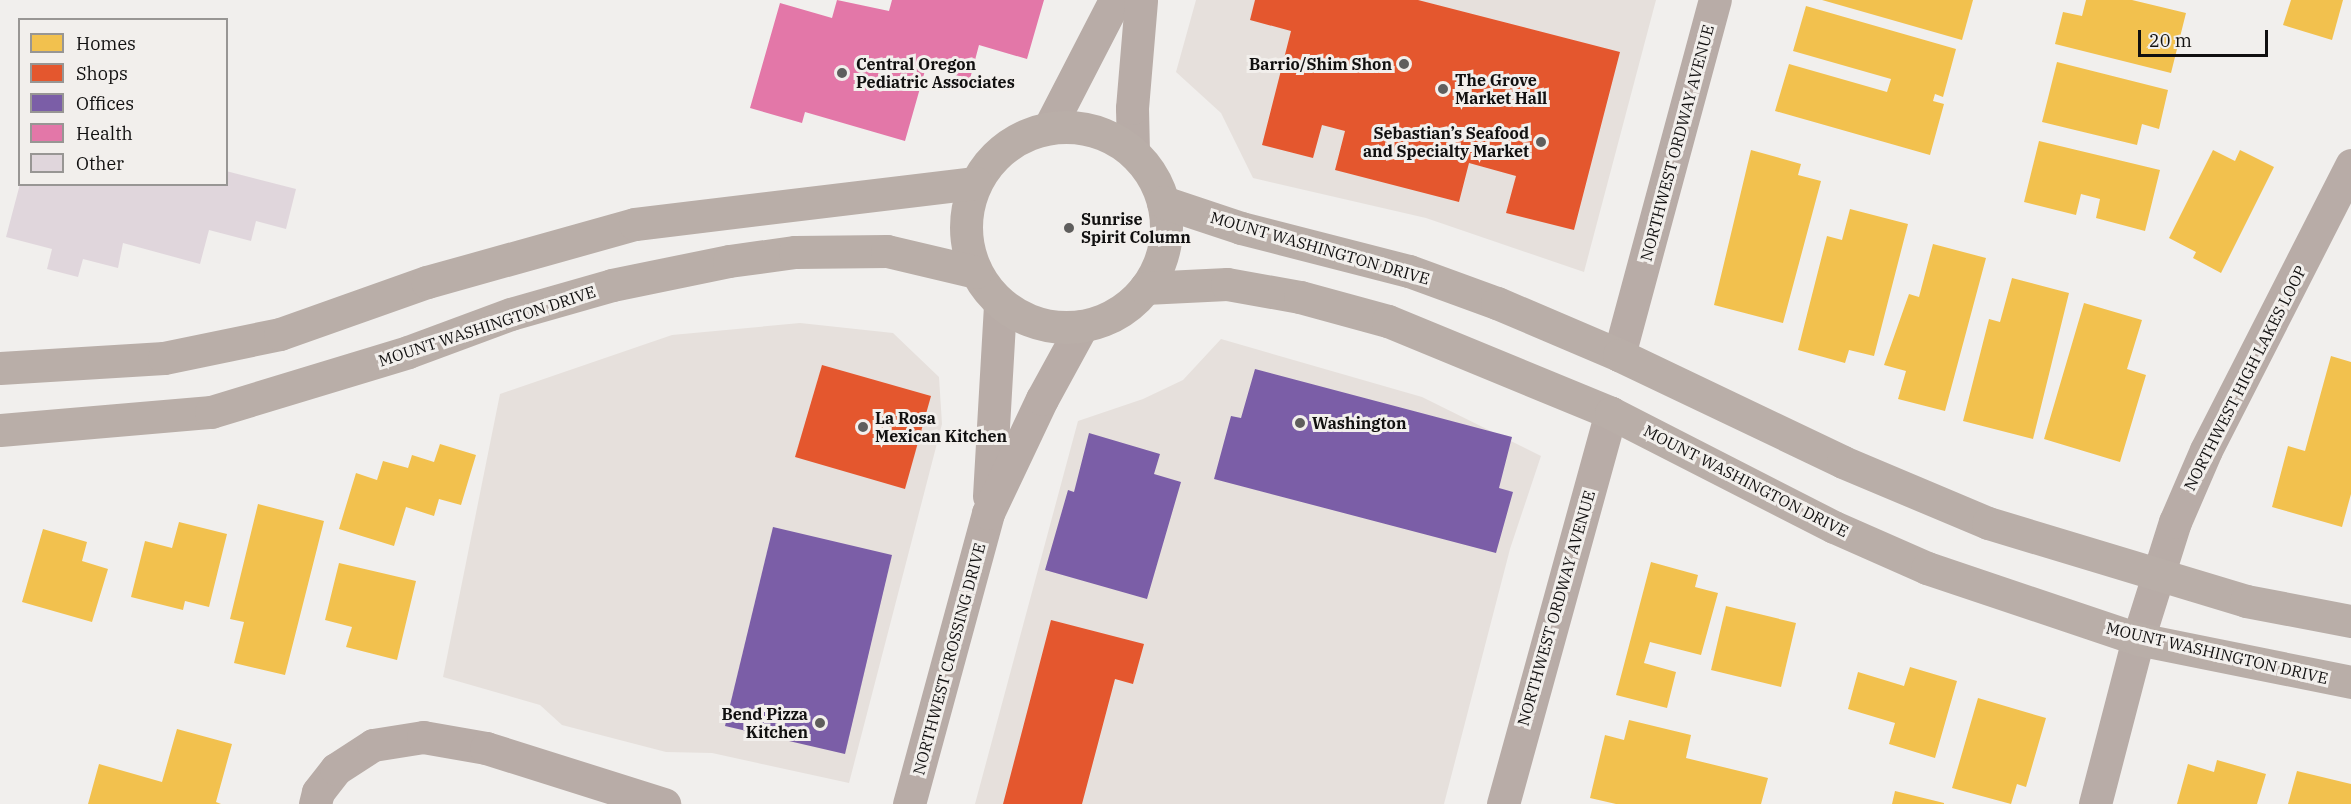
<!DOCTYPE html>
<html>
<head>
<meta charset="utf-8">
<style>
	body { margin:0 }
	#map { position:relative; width:2351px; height:804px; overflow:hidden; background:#f1efed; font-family:"IBM Plex Serif",serif }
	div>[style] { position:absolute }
	.built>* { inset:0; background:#e6e0dc }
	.homes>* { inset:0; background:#f2c14e }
	.shops>* { inset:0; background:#e4572e }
	.offices>* { inset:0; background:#7b5ea7 }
	.health>* { inset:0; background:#e377a8 }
	.building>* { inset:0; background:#e0d6dc }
	.minor>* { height:33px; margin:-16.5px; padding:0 16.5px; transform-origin:16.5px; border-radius:16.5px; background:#b8aca7 }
	.major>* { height:33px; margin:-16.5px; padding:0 16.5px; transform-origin:16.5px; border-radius:16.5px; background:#b9aea8 }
	.major>.ring { margin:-16.5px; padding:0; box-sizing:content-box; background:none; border:33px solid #b9aea8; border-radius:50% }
	.dots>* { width:16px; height:16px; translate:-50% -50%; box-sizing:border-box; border:3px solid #f2efec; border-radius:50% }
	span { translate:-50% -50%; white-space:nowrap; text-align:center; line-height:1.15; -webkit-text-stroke:6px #f2efec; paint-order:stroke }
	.poi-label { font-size:16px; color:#111010; font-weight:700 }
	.left { translate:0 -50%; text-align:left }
	.right { translate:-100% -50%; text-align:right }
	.street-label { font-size:16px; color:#111010 }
	.legend { position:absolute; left:18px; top:18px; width:210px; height:168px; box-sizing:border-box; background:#f2efec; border:2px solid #989694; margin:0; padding:8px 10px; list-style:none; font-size:18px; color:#111010 }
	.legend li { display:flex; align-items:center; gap:12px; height:30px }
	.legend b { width:30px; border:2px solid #989694 }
	.scale { position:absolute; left:2138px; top:30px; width:130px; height:27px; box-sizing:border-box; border:3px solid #111010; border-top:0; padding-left:8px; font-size:18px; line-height:21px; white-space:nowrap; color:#111010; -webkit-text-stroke:4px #f2efec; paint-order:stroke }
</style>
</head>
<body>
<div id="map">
	<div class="built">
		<i style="clip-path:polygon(1196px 0,1656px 0,1584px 272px,1426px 218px,1253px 178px,1221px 113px,1176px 72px)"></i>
		<i style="clip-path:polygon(800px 323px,893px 333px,939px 377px,942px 424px,849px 783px,712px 753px,666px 752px,562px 725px,540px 705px,443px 677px,500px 394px,672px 335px)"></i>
		<i style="clip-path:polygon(1221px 339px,1422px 397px,1541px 456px,1510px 549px,1444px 804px,975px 804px,1078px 421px,1143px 399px,1183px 380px)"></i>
	</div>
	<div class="homes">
		<i style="clip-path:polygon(1822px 0,1973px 0,1962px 40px)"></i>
		<i style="clip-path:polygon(2086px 0,2132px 0,2186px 13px,2171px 73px,2055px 44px,2063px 12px,2082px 16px)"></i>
		<i style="clip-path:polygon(2291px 0,2343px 0,2332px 40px,2283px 25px)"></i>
		<i style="clip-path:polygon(1806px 6px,1956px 49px,1943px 97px,1935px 94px,1933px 101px,1944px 104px,1930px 155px,1775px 111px,1789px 64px,1887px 92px,1891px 79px,1793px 51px)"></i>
		<i style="clip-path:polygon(2057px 62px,2168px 90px,2159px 129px,2142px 124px,2137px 145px,2042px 122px)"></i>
		<i style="clip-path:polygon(2039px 141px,2160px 170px,2145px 231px,2096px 218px,2100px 199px,2081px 194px,2076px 215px,2024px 202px)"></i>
		<i style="clip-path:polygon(1751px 150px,1801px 164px,1798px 175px,1821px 181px,1783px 323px,1714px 305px)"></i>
		<i style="clip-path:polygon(2213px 150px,2235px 161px,2240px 150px,2274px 167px,2221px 273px,2193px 258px,2196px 252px,2169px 238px)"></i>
		<i style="clip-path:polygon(1850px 209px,1908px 224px,1874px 356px,1849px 350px,1845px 363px,1798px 350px,1827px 236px,1842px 240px)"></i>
		<i style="clip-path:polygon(1933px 244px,1986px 258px,1945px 411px,1898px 399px,1906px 371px,1884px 365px,1909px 294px,1919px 297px)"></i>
		<i style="clip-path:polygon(2012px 278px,2069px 293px,2033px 439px,1963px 421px,1989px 319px,2000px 322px)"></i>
		<i style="clip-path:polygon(2084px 303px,2142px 320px,2127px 369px,2146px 375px,2120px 462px,2044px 439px)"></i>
		<i style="clip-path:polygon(2331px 356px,2351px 362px,2351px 494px,2342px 527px,2272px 507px,2288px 446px,2305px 451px)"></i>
		<i style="clip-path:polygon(440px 444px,476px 455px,461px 505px,439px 499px,434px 516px,406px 507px,394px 546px,339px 529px,356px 473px,377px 480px,383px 461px,408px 468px,412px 455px,434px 462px)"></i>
		<i style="clip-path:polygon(258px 504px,324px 521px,285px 675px,234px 663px,244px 622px,230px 619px)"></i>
		<i style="clip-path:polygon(179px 522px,227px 534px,209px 607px,185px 601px,183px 610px,131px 597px,145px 541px,172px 548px)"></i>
		<i style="clip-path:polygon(43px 529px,87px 542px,82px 561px,108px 569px,92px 622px,22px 602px)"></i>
		<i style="clip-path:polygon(1651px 562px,1698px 575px,1695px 587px,1718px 593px,1701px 655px,1650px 642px,1644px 663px,1676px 672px,1667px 708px,1616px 695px)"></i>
		<i style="clip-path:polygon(339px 563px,416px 581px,397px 660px,346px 647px,352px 627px,325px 620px)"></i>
		<i style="clip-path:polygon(1726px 606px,1796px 623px,1781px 687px,1711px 670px)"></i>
		<i style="clip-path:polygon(1910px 667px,1957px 681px,1935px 758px,1889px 744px,1895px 723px,1848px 709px,1858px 672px,1904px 686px)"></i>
		<i style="clip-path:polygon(1978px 698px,2046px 718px,2026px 787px,2017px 784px,2011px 804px,1952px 788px)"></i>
		<i style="clip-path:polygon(1629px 720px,1691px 735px,1686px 758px,1768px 778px,1761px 804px,1616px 804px,1590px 798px,1605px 735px,1624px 740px)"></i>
		<i style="clip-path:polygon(177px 729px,232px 744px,216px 802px,221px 804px,88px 804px,99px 764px,162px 782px)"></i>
		<i style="clip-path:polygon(2217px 760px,2266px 774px,2257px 804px,2177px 804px,2188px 764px,2214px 772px)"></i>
		<i style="clip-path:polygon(2297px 771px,2351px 784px,2351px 804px,2288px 804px)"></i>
		<i style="clip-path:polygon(1895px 791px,1944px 803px,1944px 804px,1892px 804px)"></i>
	</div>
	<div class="shops">
		<i style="clip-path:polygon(1255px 0,1418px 0,1620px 52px,1574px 230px,1506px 213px,1516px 176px,1469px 163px,1459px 202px,1335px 170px,1345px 131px,1322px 125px,1313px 158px,1262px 145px,1291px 31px,1250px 20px)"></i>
		<i style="clip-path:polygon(822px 365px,931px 396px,905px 489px,795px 457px)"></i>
		<i style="clip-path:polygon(1051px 620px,1144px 644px,1133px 684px,1115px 679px,1082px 804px,1003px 804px)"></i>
	</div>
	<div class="offices">
		<i style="clip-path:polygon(1255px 369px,1512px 437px,1499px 488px,1513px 492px,1496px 553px,1214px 479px,1231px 416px,1241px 418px)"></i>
		<i style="clip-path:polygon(1089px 433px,1160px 454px,1154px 474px,1181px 482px,1147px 599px,1045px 570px,1068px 490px,1074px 492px)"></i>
		<i style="clip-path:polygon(773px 527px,892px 555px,845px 754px,725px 726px)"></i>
	</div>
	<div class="health">
		<i style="clip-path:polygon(837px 0,889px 11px,892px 0,1044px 0,1027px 59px,979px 45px,970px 79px,926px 67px,905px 141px,805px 112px,802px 123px,750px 108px,780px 3px,832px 18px)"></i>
	</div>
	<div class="building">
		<i style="clip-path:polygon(226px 171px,296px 189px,286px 229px,256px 221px,251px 241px,209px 230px,200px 264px,123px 243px,118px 268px,83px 259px,78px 277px,47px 269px,52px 249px,6px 237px,20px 184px,226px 184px)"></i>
	</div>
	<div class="minor">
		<i style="left:1049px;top:128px;width:144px;rotate:-62.7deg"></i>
		<i style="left:1133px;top:152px;width:44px;rotate:-91.3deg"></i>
		<i style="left:1132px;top:108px;width:108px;rotate:-85.2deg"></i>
		<i style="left:1619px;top:355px;width:368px;rotate:-74.9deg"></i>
		<i style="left:989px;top:496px;width:193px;rotate:-86.7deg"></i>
		<i style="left:315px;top:804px;width:12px;rotate:-76deg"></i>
		<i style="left:318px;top:792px;width:29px;rotate:-52deg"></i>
		<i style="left:336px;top:769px;width:44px;rotate:-33deg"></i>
		<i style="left:373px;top:745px;width:51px;rotate:-9.1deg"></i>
		<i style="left:423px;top:737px;width:64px;rotate:9.9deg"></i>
		<i style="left:486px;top:748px;width:187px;rotate:17.5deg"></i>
		<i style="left:909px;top:804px;width:302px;rotate:-74.8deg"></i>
		<i style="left:988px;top:513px;width:126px;rotate:-64.7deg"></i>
		<i style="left:1042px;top:399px;width:83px;rotate:-61.3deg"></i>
		<i style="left:1503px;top:804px;width:406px;rotate:-74.6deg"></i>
		<i style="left:2095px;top:804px;width:171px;rotate:-75.4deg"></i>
		<i style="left:2138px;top:639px;width:123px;rotate:-72.5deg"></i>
		<i style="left:2175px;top:522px;width:78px;rotate:-66.7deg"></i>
		<i style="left:2206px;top:450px;width:320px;rotate:-63deg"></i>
	</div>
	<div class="major">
		<i class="ring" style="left:966px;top:127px;width:167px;height:167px"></i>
		<i style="left:1163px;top:202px;width:82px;rotate:18.4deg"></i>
		<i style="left:1241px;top:228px;width:173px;rotate:14.4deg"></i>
		<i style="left:1409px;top:271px;width:94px;rotate:20deg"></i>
		<i style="left:1497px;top:303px;width:133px;rotate:23.1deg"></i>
		<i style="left:1619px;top:355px;width:248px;rotate:25.5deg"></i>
		<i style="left:1843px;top:462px;width:157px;rotate:22.8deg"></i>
		<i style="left:1988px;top:523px;width:270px;rotate:16.8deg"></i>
		<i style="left:2246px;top:601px;width:107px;rotate:10.8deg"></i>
		<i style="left:1145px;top:288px;width:82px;rotate:-2.8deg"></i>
		<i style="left:1227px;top:284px;width:74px;rotate:10.1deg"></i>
		<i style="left:1300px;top:297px;width:91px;rotate:15.3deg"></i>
		<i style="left:1388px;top:321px;width:241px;rotate:22.4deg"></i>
		<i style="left:1611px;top:413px;width:250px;rotate:27.1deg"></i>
		<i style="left:1834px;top:527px;width:102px;rotate:23.8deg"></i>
		<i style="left:1927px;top:568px;width:223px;rotate:18.6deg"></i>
		<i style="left:2138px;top:639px;width:217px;rotate:11.4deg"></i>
		<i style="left:0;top:368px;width:164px;rotate:-3.5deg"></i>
		<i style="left:164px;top:358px;width:118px;rotate:-11.7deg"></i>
		<i style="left:280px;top:334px;width:156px;rotate:-19.5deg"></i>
		<i style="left:427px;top:282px;width:216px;rotate:-15.6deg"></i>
		<i style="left:635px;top:224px;width:343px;rotate:-6.9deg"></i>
		<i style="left:0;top:430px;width:212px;rotate:-4.9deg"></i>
		<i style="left:211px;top:412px;width:206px;rotate:-16.9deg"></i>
		<i style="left:408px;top:352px;width:110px;rotate:-20.3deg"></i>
		<i style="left:511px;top:314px;width:105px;rotate:-16deg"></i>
		<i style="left:612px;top:285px;width:119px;rotate:-11.6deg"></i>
		<i style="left:729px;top:261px;width:67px;rotate:-7.8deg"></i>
		<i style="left:795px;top:252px;width:92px;rotate:-0.6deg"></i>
		<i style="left:887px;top:251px;width:91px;rotate:13.3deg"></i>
	</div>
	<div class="dots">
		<i style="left:1404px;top:64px;background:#5f5e5d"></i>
		<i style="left:842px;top:73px;background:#5f5e5d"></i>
		<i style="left:1443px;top:89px;background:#5f5e5d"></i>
		<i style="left:1541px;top:142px;background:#5f5e5d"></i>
		<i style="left:1069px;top:228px;background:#5f5e5d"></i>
		<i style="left:1300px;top:423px;background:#5f5e5d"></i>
		<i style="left:863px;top:427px;background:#5f5e5d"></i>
		<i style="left:820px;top:723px;background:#5f5e5d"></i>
	</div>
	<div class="poi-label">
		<span class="left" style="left:856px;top:73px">Central Oregon<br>Pediatric Associates</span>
		<span class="right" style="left:1392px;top:64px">Barrio/Shim Shon</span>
		<span class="left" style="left:1455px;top:89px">The Grove<br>Market Hall</span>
		<span class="right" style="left:1529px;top:142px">Sebastian’s Seafood<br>and Specialty Market</span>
		<span class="left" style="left:1081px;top:228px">Sunrise<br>Spirit Column</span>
		<span class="left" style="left:875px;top:427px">La Rosa<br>Mexican Kitchen</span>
		<span class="left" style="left:1312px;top:423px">Washington</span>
		<span class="right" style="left:808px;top:723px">Bend Pizza<br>Kitchen</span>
	</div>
	<div class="street-label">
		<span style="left:1677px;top:143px;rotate:-75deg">NORTHWEST ORDWAY AVENUE</span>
		<span style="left:1320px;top:248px;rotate:16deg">MOUNT WASHINGTON DRIVE</span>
		<span style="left:487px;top:326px;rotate:-18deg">MOUNT WASHINGTON DRIVE</span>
		<span style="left:2245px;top:378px;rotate:-63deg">NORTHWEST HIGH LAKES LOOP</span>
		<span style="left:1746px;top:481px;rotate:27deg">MOUNT WASHINGTON DRIVE</span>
		<span style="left:1556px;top:608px;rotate:-74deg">NORTHWEST ORDWAY AVENUE</span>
		<span style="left:2217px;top:653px;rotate:13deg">MOUNT WASHINGTON DRIVE</span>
		<span style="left:949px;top:659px;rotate:-75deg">NORTHWEST CROSSING DRIVE</span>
	</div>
	<ul class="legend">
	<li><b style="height:16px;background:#f2c14e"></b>Homes</li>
	<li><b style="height:16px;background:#e4572e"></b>Shops</li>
	<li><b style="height:16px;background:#7b5ea7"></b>Offices</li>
	<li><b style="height:16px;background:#e377a8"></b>Health</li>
	<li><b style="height:16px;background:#e0d6dc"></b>Other</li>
	</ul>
	<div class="scale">20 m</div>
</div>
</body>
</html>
